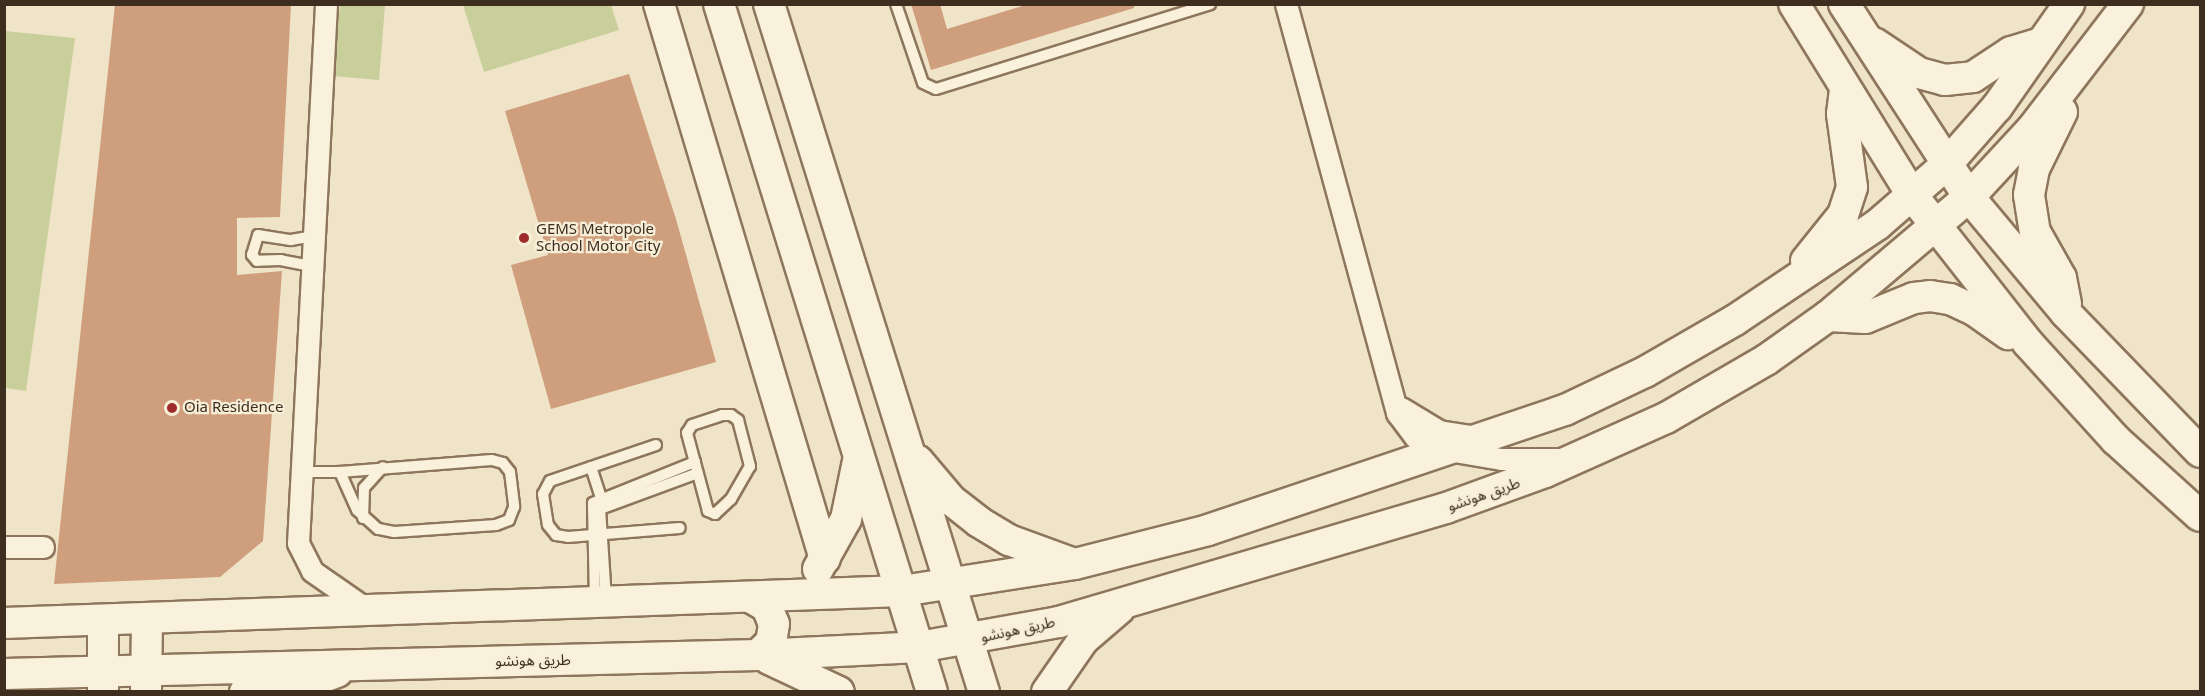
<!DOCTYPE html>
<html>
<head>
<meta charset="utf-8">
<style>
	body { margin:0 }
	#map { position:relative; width:2205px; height:696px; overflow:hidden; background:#f0e4c8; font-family:Georgia,"Noto Sans Arabic",serif }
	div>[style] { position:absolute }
	.green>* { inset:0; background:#c9cf9b }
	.building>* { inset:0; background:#cf9f7d }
	.roads { filter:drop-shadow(2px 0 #8d765c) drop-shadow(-2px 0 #8d765c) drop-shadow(0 2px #8d765c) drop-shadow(0 -2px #8d765c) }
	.lane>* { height:10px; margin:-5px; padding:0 5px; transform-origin:5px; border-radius:5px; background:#faf1dc }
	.street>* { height:21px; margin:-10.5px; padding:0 10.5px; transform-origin:10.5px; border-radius:10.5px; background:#faf1dc }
	.secondary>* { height:30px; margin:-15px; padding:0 15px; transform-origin:15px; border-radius:15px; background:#faf1dc }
	.dots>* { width:16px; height:16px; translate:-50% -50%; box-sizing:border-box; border:3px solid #f7eed8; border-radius:50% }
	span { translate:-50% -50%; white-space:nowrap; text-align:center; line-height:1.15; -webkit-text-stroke:4.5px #f7eed8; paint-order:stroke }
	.poi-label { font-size:15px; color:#3d2e20 }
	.left { translate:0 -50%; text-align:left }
	.street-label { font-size:15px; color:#3d2e20 }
	.frame { position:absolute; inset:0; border:6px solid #3d2e20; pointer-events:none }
</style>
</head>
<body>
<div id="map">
	<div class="green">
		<i style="clip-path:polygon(340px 5px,385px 6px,379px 80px,333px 76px)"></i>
		<i style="clip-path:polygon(463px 5px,611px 5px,619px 30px,484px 72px)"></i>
		<i style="clip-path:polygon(5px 31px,75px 38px,26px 391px,5px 388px)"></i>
	</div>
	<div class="building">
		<i style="clip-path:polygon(115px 4px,291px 4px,280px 217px,237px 218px,237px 275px,282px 271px,263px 541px,220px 577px,54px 584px)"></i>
		<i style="clip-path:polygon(911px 4px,940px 4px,947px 29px,1029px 4px,1134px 4px,1134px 8px,931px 70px)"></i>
		<i style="clip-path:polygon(629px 74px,676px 219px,716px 362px,551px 409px,511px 265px,548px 255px,505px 111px)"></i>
	</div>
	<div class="roads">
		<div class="lane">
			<i style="left:896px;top:4px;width:83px;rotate:71.1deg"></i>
			<i style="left:923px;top:83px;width:14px;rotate:25deg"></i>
			<i style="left:936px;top:89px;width:287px;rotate:-17.2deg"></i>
			<i style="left:311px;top:266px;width:31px;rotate:-169deg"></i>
			<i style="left:281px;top:260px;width:24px;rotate:178deg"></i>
			<i style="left:257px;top:261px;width:8px;rotate:-130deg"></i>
			<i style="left:252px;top:255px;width:21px;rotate:-73deg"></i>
			<i style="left:258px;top:235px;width:33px;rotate:9deg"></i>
			<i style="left:291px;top:240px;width:22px;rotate:-10deg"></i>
			<i style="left:722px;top:415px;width:9px"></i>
			<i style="left:731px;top:415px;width:9px;rotate:36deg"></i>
			<i style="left:738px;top:420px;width:48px;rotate:75.4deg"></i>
			<i style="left:750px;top:466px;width:38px;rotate:120deg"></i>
			<i style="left:731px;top:499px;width:22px;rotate:137deg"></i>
			<i style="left:715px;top:514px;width:8px;rotate:-157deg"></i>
			<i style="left:708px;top:511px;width:81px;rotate:-105.1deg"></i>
			<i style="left:687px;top:433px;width:9px;rotate:-58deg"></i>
			<i style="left:692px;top:425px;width:32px;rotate:-18deg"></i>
			<i style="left:656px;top:445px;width:112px;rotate:161.2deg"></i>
			<i style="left:550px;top:481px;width:15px;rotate:118deg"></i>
			<i style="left:543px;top:494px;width:31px;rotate:81deg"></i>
			<i style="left:548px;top:525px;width:13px;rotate:51deg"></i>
			<i style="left:556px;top:535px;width:12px;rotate:9deg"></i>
			<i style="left:568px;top:537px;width:112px;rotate:-4.6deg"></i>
			<i style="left:492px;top:460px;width:11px;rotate:15deg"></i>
			<i style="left:503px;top:463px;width:11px;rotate:52deg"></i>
			<i style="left:510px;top:472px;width:35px;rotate:83deg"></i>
			<i style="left:514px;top:507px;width:14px;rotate:111deg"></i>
			<i style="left:509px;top:520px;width:14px;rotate:159deg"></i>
			<i style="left:496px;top:525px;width:102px;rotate:176.1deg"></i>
			<i style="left:394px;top:532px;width:16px;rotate:-169deg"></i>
			<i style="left:378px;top:529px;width:28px;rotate:-138deg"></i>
			<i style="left:357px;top:510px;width:42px;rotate:-114.1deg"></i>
			<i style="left:340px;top:472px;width:152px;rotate:-4.5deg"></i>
			<i style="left:591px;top:467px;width:33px;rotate:72deg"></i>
			<i style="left:300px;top:472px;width:40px"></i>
			<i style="left:363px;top:518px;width:30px;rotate:-88deg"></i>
			<i style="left:364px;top:488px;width:28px;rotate:-48deg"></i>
			<i style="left:606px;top:599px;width:90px;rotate:-93.8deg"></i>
			<i style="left:600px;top:509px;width:104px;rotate:-20.2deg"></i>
			<i style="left:595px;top:601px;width:98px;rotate:-91.2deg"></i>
			<i style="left:593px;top:503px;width:110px;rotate:-21.9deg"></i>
		</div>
		<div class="street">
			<i style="left:326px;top:4px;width:540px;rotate:92.97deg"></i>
			<i style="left:298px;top:543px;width:31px;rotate:63deg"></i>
			<i style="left:312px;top:571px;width:68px;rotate:34.9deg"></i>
			<i style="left:1286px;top:4px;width:424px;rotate:74.8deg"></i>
			<i style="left:1397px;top:413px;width:30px;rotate:53deg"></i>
			<i style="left:1415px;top:437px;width:30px;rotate:24deg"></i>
			<i style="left:1442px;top:449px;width:60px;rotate:9.6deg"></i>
			<i style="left:1501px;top:459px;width:58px"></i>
			<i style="left:1401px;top:408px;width:44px;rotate:31.2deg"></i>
			<i style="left:1439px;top:431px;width:37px;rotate:9deg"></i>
			<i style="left:4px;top:547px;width:39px"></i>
		</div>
		<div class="secondary">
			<i style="left:659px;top:4px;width:579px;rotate:73.35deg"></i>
			<i style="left:719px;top:4px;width:720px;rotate:72.8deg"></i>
			<i style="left:769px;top:4px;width:721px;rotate:72.65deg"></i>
			<i style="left:1794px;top:4px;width:225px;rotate:58.3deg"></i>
			<i style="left:1912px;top:195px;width:188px;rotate:51.9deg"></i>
			<i style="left:2028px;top:343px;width:131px;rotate:47.8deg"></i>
			<i style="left:2116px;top:440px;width:113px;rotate:42.1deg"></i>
			<i style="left:1844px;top:4px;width:230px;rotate:57.1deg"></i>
			<i style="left:1969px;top:197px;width:151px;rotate:50.1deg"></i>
			<i style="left:2066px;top:313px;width:193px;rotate:46deg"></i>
			<i style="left:1874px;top:43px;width:54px;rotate:33.7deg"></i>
			<i style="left:1919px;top:73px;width:27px;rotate:15deg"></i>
			<i style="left:1945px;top:80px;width:28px;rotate:-6deg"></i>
			<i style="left:1973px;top:77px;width:45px;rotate:-33.3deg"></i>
			<i style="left:2011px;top:52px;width:30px;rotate:-17deg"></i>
			<i style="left:2062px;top:112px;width:64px;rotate:116.2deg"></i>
			<i style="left:2034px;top:169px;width:26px;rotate:101deg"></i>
			<i style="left:2029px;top:195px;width:37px;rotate:81deg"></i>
			<i style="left:2035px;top:232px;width:53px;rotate:60.5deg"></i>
			<i style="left:2061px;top:278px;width:26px;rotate:79deg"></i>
			<i style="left:1806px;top:261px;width:59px;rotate:-51.2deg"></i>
			<i style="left:1843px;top:215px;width:29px;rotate:-72deg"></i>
			<i style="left:1852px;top:187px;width:74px;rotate:-97.8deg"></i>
			<i style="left:1842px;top:114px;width:23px;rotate:-83deg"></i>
			<i style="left:1828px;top:316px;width:37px;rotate:3deg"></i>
			<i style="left:1865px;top:318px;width:53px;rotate:-22.2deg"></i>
			<i style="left:1914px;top:298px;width:16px;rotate:-7deg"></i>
			<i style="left:1930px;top:296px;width:20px;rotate:9deg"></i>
			<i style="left:1950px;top:299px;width:26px;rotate:25deg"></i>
			<i style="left:1974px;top:310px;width:42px;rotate:35.2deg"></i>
			<i style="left:918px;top:461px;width:51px;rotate:49.8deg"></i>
			<i style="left:951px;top:500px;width:36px;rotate:38deg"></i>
			<i style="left:979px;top:522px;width:35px;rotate:31deg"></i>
			<i style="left:1009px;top:540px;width:67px;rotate:20.1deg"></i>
			<i style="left:818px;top:569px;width:57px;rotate:-60.8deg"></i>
			<i style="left:846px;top:519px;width:59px;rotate:-78.3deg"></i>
			<i style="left:750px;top:597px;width:20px;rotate:30deg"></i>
			<i style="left:767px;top:607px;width:18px;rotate:68deg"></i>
			<i style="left:774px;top:624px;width:18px;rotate:99deg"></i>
			<i style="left:771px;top:642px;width:18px;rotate:135deg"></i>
			<i style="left:4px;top:623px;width:899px;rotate:-2.04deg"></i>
			<i style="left:902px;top:591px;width:175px;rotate:-8.9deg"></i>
			<i style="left:1075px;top:564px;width:137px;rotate:-14.3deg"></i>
			<i style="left:1208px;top:530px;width:377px;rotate:-18.6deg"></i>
			<i style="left:1565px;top:410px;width:89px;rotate:-25.4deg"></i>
			<i style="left:1645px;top:372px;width:104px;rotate:-30deg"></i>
			<i style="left:1735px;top:320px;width:171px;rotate:-33.8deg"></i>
			<i style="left:1877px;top:225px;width:91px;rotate:-41deg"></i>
			<i style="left:1946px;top:165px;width:77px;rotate:-48.7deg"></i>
			<i style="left:1997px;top:107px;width:126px;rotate:-55deg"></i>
			<i style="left:769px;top:659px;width:77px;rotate:25.2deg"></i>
			<i style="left:4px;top:674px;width:754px;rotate:-1.44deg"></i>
			<i style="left:758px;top:655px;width:161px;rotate:-2.8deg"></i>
			<i style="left:919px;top:647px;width:142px;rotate:-10.1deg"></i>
			<i style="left:1059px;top:622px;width:403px;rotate:-16.4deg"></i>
			<i style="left:1446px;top:508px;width:105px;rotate:-20deg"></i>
			<i style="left:1545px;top:472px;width:133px;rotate:-24.1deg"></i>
			<i style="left:1666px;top:418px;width:116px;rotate:-30.1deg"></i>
			<i style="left:1766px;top:360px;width:76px;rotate:-35.4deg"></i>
			<i style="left:1828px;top:316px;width:185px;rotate:-40.2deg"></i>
			<i style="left:1969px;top:197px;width:93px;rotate:-47.2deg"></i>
			<i style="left:2032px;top:129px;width:158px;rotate:-52.5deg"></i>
			<i style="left:103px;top:692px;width:72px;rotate:-90deg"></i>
			<i style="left:146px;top:692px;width:74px;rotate:-89.2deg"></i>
			<i style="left:245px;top:692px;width:48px;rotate:-3.6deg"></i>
			<i style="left:293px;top:689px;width:47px;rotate:-21.1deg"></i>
			<i style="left:1047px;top:692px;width:63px;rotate:-55.3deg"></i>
			<i style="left:1083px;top:640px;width:48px;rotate:-40.7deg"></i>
		</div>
	</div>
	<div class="dots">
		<i style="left:524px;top:238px;background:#9e2a2b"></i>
		<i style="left:172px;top:408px;background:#9e2a2b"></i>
	</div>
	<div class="poi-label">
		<span class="left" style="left:536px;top:238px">GEMS Metropole<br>School Motor City</span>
		<span class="left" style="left:184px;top:408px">Oia Residence</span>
	</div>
	<div class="street-label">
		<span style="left:1484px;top:495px;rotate:-19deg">طريق هونشو</span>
		<span style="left:1018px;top:630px;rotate:-12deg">طريق هونشو</span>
		<span style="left:533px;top:661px;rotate:-1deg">طريق هونشو</span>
	</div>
	<div class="frame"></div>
</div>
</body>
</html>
